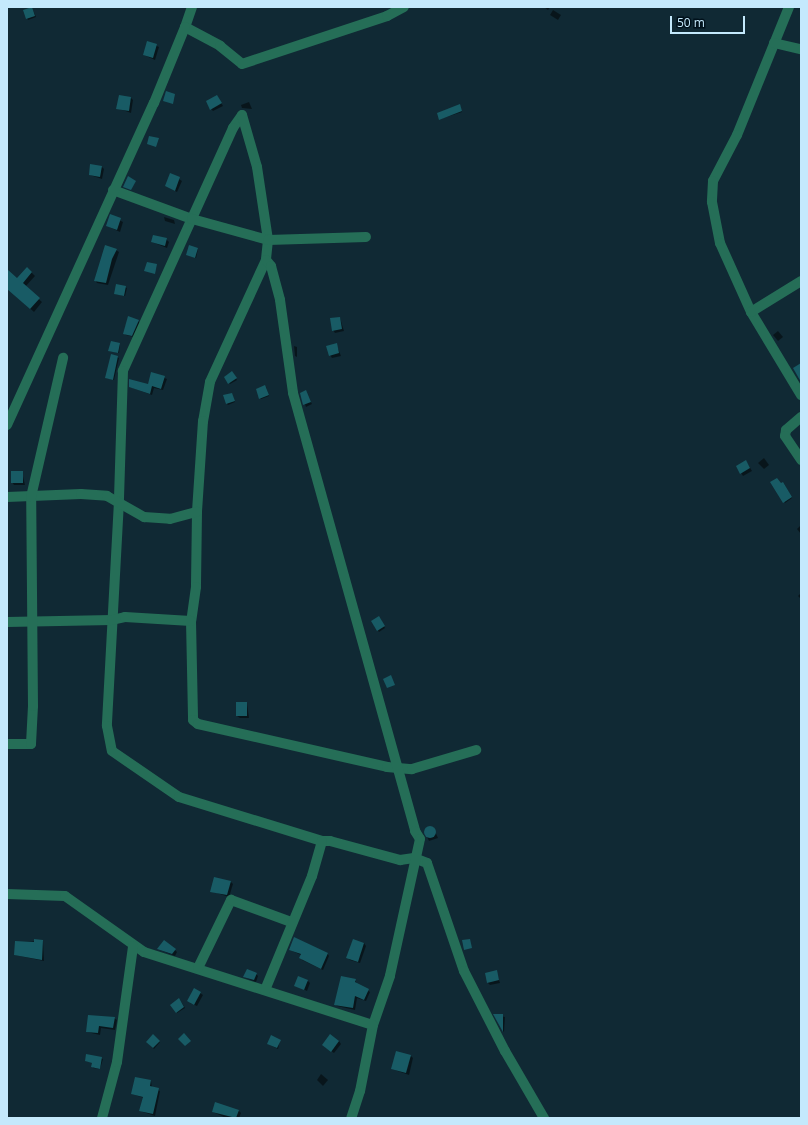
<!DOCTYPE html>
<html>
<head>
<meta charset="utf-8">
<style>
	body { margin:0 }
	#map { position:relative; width:808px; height:1125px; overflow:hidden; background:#102934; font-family:"Open Sans",sans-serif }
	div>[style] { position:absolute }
	.shadow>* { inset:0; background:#0007 }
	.building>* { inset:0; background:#185b65 }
	.round { border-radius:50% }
	.street>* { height:10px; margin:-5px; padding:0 5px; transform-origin:5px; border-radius:5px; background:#256e57 }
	span { translate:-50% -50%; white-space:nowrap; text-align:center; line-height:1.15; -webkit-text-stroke:3px #00111b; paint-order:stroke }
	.frame { position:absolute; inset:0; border:8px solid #c4e9fc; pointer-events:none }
	.scale { position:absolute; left:670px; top:16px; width:75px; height:18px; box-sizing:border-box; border:2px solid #c4e9fc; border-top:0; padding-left:5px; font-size:12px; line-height:14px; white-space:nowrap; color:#c4e9fc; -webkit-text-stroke:3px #00111b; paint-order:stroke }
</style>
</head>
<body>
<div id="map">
	<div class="shadow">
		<i style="clip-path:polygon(544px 7px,550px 7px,548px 10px)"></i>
		<i style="clip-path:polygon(32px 8px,36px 17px,28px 20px,24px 11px)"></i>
		<i style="clip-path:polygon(553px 10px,561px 15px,558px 20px,550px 15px)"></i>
		<i style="clip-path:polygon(148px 42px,159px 47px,155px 60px,144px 55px)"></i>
		<i style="clip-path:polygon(217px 96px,223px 106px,213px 111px,211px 109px)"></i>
		<i style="clip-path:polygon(131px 98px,133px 100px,131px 113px,117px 108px)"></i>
		<i style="clip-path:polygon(249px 102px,252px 109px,242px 108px,241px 105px)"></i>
		<i style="clip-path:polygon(460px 106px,462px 112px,440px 119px)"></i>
		<i style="clip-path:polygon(102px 167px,104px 169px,102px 179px,90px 175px)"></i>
		<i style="clip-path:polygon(171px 174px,182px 181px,177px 192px,166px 186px)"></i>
		<i style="clip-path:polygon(111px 216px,123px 222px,120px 232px,107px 226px)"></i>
		<i style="clip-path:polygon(164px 217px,174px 220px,175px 224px,165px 221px)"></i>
		<i style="clip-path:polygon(166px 239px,169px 242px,167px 248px,152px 242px)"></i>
		<i style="clip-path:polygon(198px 249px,196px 258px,187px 255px)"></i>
		<i style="clip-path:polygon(116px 250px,119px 252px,108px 285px,97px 283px,95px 280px)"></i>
		<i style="clip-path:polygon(27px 268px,35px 276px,25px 287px,42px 302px,34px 312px,7px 288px,7px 272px,17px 279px)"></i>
		<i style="clip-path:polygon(117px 285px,127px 288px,125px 296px,115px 294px)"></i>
		<i style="clip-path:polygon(340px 318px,344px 331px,335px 333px,333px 330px)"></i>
		<i style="clip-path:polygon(138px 321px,140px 323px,134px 337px,126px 335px,124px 333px)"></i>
		<i style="clip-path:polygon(778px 331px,783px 337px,778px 341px,773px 335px)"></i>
		<i style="clip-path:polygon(120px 344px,119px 353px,109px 351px)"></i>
		<i style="clip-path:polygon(336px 344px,341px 356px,332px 358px,330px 355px)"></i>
		<i style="clip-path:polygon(294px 346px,297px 347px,297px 357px,295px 356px)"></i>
		<i style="clip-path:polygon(112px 355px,119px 358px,114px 380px,106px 378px)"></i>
		<i style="clip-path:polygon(152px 373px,167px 379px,163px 390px,154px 388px,152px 395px,130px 387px,148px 385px)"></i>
		<i style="clip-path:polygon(233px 373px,237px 380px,230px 384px,225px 377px)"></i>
		<i style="clip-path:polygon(266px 387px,269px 396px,261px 399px,260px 398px)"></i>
		<i style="clip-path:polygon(305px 391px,312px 404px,306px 407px,301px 393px)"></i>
		<i style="clip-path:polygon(232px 394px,235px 402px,228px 405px,227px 404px)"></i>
		<i style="clip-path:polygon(764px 458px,769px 465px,764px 469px,758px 463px)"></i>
		<i style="clip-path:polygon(746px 461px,752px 471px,743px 476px,741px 473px)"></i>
		<i style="clip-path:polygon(22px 472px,25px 485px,14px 485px,12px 482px)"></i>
		<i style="clip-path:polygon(784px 484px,792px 498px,785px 503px,781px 485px)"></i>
		<i style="clip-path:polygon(801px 525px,801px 534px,797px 529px)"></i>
		<i style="clip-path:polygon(801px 593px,801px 599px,798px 596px)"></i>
		<i style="clip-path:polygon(380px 618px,385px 628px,379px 632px,372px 622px)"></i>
		<i style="clip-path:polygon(247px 703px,249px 718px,240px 718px,237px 716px)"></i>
		<i style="clip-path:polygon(433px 827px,438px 838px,429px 841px,424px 830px)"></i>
		<i style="clip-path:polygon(231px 882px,233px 884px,229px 897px,211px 891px)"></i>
		<i style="clip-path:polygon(43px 941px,44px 961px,15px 955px,16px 942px)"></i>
		<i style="clip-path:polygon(364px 943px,366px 946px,360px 963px,350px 960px,347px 957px)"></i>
		<i style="clip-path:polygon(158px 949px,175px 950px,177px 952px,175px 956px)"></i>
		<i style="clip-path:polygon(290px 950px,327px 953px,329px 956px,323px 970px,302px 960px,301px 955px)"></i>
		<i style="clip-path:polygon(496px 971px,500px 983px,490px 985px,487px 982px)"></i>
		<i style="clip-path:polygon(256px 974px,258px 976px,256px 982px,244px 977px)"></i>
		<i style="clip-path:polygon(355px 980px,357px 984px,370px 992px,366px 1001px,357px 998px,355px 1010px,337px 1006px,335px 1004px)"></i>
		<i style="clip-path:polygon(308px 981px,310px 983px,307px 991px,295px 985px)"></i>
		<i style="clip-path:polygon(200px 993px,203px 995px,197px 1006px,190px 1003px)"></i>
		<i style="clip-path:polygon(180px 1000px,185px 1008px,177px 1013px,171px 1005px)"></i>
		<i style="clip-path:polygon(495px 1015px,505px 1017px,504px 1032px,503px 1031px)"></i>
		<i style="clip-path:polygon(114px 1018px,117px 1020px,115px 1030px,101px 1028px,100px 1035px,87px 1032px)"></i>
		<i style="clip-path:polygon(153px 1035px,160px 1042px,154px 1049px,147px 1042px)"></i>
		<i style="clip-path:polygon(280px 1040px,278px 1049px,268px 1044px)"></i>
		<i style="clip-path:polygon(339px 1041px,341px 1044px,334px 1053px,325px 1047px)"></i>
		<i style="clip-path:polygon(87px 1055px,103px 1059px,100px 1069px,93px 1068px,93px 1063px,86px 1061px)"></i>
		<i style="clip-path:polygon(411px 1056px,413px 1058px,409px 1075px,392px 1069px)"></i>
		<i style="clip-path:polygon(321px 1074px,328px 1080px,323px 1086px,317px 1080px)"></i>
		<i style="clip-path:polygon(136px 1078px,151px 1081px,152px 1088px,160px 1091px,155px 1116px,143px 1112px,140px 1110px,144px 1098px,132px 1094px)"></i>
		<i style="clip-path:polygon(239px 1111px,241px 1113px,239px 1118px,226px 1118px,213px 1112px)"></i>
	</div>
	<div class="building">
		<i style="clip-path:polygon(32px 7px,35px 16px,26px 19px,23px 10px)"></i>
		<i style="clip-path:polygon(147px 41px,157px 44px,153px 58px,143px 55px)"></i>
		<i style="clip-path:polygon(166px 91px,175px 94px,173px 104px,163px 101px)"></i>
		<i style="clip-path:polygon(119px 95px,131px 97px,129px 111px,116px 109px)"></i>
		<i style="clip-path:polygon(217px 95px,222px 103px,210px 110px,206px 101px)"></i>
		<i style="clip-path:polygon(460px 104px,462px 111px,439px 120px,437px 113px)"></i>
		<i style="clip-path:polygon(149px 136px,159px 138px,156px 147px,147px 144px)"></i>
		<i style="clip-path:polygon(90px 164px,102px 166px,100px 177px,89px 175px)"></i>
		<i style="clip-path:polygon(170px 173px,180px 177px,175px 191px,165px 186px)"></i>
		<i style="clip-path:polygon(128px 176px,136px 181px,131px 190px,123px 187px)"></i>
		<i style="clip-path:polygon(110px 214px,121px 218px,117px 230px,106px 226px)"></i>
		<i style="clip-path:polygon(153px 235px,167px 238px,165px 246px,151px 242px)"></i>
		<i style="clip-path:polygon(105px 245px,117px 249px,112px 259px,106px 283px,94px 281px)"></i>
		<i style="clip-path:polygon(189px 245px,198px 248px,195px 258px,186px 255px)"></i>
		<i style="clip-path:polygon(147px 262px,157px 264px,155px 274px,144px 271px)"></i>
		<i style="clip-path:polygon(27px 267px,32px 272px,23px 283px,40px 298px,30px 309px,7px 289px,7px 269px,17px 278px)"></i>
		<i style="clip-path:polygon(116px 284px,126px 286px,124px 296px,114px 294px)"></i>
		<i style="clip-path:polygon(128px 316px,139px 320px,132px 336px,123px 334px)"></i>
		<i style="clip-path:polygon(340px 317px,342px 329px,332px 331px,330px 318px)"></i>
		<i style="clip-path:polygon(111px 341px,120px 343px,118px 353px,108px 351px)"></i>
		<i style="clip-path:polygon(337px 343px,339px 353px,329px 356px,326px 346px)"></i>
		<i style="clip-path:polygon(111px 354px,118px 356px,113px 380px,105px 378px)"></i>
		<i style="clip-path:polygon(801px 363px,801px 382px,793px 368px)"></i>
		<i style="clip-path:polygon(232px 371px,237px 378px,228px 384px,224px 377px)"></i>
		<i style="clip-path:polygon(151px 372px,165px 376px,161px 389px,152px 386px,150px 394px,129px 387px,129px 379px,148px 384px)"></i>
		<i style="clip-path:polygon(265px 385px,269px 395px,259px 399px,256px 389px)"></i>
		<i style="clip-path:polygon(306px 390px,311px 402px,303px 405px,300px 393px)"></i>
		<i style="clip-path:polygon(232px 393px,235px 401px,226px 404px,223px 395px)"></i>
		<i style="clip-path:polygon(746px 460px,750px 468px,740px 474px,736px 466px)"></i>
		<i style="clip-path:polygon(11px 471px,23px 471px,23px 483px,11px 483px)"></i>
		<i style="clip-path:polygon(777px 478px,781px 483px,783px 482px,792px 497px,783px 503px,770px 482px)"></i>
		<i style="clip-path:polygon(379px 616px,385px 626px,377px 631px,371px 621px)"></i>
		<i style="clip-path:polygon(391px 675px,395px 685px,387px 688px,383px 679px)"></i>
		<i style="clip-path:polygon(236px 702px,247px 702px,247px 716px,236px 716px)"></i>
		<i class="round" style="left:424px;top:826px;width:12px;height:12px"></i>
		<i style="clip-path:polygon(214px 877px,231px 881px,227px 895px,210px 892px)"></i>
		<i style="clip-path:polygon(294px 937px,328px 953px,321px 969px,299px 958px,301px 954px,289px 950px)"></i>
		<i style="clip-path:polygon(34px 939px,43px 940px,42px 960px,14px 955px,15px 941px,34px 942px)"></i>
		<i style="clip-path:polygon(353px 939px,364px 943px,358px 962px,346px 958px)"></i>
		<i style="clip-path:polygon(470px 939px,472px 948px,464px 950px,462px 940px)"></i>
		<i style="clip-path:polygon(164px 940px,176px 949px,172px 954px,157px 949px)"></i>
		<i style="clip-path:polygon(247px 969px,257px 973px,254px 980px,243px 977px)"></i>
		<i style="clip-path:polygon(497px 970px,499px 980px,487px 983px,485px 973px)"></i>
		<i style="clip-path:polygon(298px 976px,308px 980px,304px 990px,294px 986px)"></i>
		<i style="clip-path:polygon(341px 976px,356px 979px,355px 982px,369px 989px,364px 1000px,355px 996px,353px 1008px,334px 1005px)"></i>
		<i style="clip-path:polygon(194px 988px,201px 992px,194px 1005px,187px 1001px)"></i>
		<i style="clip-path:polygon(179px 998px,184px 1007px,176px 1013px,170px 1005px)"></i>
		<i style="clip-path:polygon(493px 1014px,503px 1014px,503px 1032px)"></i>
		<i style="clip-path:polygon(88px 1015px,115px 1017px,113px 1028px,99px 1026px,98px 1033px,86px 1032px)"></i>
		<i style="clip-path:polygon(184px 1033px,191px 1041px,185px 1046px,178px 1039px)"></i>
		<i style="clip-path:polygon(153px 1034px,160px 1041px,153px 1048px,146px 1042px)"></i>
		<i style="clip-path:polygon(330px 1034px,339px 1041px,331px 1052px,322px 1045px)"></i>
		<i style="clip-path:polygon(271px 1035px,281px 1040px,277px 1048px,267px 1044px)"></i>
		<i style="clip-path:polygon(396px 1051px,411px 1055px,406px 1073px,391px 1069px)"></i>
		<i style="clip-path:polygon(86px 1054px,102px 1057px,100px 1069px,91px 1067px,92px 1063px,85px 1061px)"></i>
		<i style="clip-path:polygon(135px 1077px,151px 1080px,150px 1086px,159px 1088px,153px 1114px,139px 1111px,143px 1097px,131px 1094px)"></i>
		<i style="clip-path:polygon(215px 1102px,239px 1110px,236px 1118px,212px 1112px)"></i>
	</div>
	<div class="street">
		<i style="left:192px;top:7px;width:21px;rotate:109deg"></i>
		<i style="left:185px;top:27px;width:40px;rotate:28deg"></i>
		<i style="left:220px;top:46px;width:28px;rotate:39deg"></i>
		<i style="left:242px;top:64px;width:153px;rotate:-18.3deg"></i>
		<i style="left:387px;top:16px;width:19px;rotate:-28deg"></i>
		<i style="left:789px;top:7px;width:138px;rotate:112.1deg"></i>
		<i style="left:737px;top:135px;width:52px;rotate:117.6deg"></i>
		<i style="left:713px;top:181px;width:21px;rotate:93deg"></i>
		<i style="left:712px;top:202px;width:42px;rotate:79deg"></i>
		<i style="left:720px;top:243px;width:76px;rotate:65.8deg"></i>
		<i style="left:751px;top:312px;width:97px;rotate:58.9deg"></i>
		<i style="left:774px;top:43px;width:28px;rotate:13deg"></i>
		<i style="left:242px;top:115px;width:16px;rotate:125deg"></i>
		<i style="left:233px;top:128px;width:267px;rotate:114.4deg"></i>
		<i style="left:123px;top:371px;width:130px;rotate:91.8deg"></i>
		<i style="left:119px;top:501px;width:225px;rotate:93.1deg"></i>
		<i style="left:107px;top:726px;width:25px;rotate:79deg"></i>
		<i style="left:112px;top:751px;width:81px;rotate:34.5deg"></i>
		<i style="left:179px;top:797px;width:150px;rotate:17.1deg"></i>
		<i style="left:322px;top:841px;width:8px"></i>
		<i style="left:330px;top:841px;width:73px;rotate:15.2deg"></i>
		<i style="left:400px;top:860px;width:14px;rotate:-8deg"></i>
		<i style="left:414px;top:858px;width:14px;rotate:21deg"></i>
		<i style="left:427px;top:863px;width:114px;rotate:71.1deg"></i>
		<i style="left:464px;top:971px;width:90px;rotate:62.9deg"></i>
		<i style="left:505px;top:1051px;width:78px;rotate:59.8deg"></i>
		<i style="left:242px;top:115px;width:54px;rotate:73.9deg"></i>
		<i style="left:257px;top:167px;width:74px;rotate:81.4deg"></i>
		<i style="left:268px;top:240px;width:20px;rotate:96deg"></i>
		<i style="left:266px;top:260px;width:134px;rotate:114.7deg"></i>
		<i style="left:210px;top:382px;width:40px;rotate:100deg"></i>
		<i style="left:203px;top:421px;width:91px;rotate:93.8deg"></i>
		<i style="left:197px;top:512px;width:75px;rotate:90.8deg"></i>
		<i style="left:196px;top:587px;width:34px;rotate:98deg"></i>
		<i style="left:191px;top:621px;width:99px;rotate:88.8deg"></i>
		<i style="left:193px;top:720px;width:6px;rotate:39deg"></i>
		<i style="left:198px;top:724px;width:194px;rotate:12.8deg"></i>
		<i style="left:387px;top:767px;width:25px;rotate:5deg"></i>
		<i style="left:412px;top:769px;width:67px;rotate:-16.5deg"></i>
		<i style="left:113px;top:190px;width:84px;rotate:20.2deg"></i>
		<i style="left:192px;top:219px;width:79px;rotate:15.4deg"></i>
		<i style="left:268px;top:240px;width:98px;rotate:-1.8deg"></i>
		<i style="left:266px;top:260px;width:8px;rotate:50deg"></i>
		<i style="left:271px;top:266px;width:35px;rotate:75deg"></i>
		<i style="left:280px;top:300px;width:94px;rotate:82deg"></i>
		<i style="left:293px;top:393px;width:455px;rotate:74.4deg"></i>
		<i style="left:415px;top:831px;width:9px;rotate:58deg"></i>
		<i style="left:420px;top:839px;width:140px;rotate:102.4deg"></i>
		<i style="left:390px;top:976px;width:52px;rotate:109.1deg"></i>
		<i style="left:373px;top:1025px;width:67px;rotate:101.1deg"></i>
		<i style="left:360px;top:1091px;width:28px;rotate:108deg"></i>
		<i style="left:751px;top:312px;width:59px;rotate:-31.8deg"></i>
		<i style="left:801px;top:417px;width:20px;rotate:139deg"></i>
		<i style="left:786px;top:430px;width:6px;rotate:99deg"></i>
		<i style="left:785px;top:436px;width:29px;rotate:56deg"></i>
		<i style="left:7px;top:425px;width:354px;rotate:-65.5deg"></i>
		<i style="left:154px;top:103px;width:82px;rotate:-67.8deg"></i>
		<i style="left:7px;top:497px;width:74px;rotate:-2.3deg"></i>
		<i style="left:81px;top:494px;width:26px;rotate:4deg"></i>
		<i style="left:107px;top:496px;width:43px;rotate:29.6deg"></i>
		<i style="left:144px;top:517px;width:26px;rotate:4deg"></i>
		<i style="left:170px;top:519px;width:28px;rotate:-15deg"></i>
		<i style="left:7px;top:622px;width:105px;rotate:-1.1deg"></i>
		<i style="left:112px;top:620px;width:13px;rotate:-13deg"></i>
		<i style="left:125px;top:617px;width:66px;rotate:3.5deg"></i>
		<i style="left:7px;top:744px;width:24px"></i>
		<i style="left:31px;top:744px;width:38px;rotate:-87deg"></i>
		<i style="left:33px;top:706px;width:209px;rotate:-90.5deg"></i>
		<i style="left:31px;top:497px;width:143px;rotate:-77deg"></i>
		<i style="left:7px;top:894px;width:58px;rotate:2deg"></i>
		<i style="left:65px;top:896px;width:97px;rotate:35.3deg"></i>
		<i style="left:144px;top:952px;width:240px;rotate:17.7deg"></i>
		<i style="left:198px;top:968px;width:76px;rotate:-64.1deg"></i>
		<i style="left:231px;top:900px;width:64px;rotate:20.1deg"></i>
		<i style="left:265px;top:990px;width:123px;rotate:-67.6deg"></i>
		<i style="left:312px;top:876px;width:36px;rotate:-74deg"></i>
		<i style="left:102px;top:1118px;width:58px;rotate:-75deg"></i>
		<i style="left:117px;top:1062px;width:117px;rotate:-82.1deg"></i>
	</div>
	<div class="frame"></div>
	<div class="scale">50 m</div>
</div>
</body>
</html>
